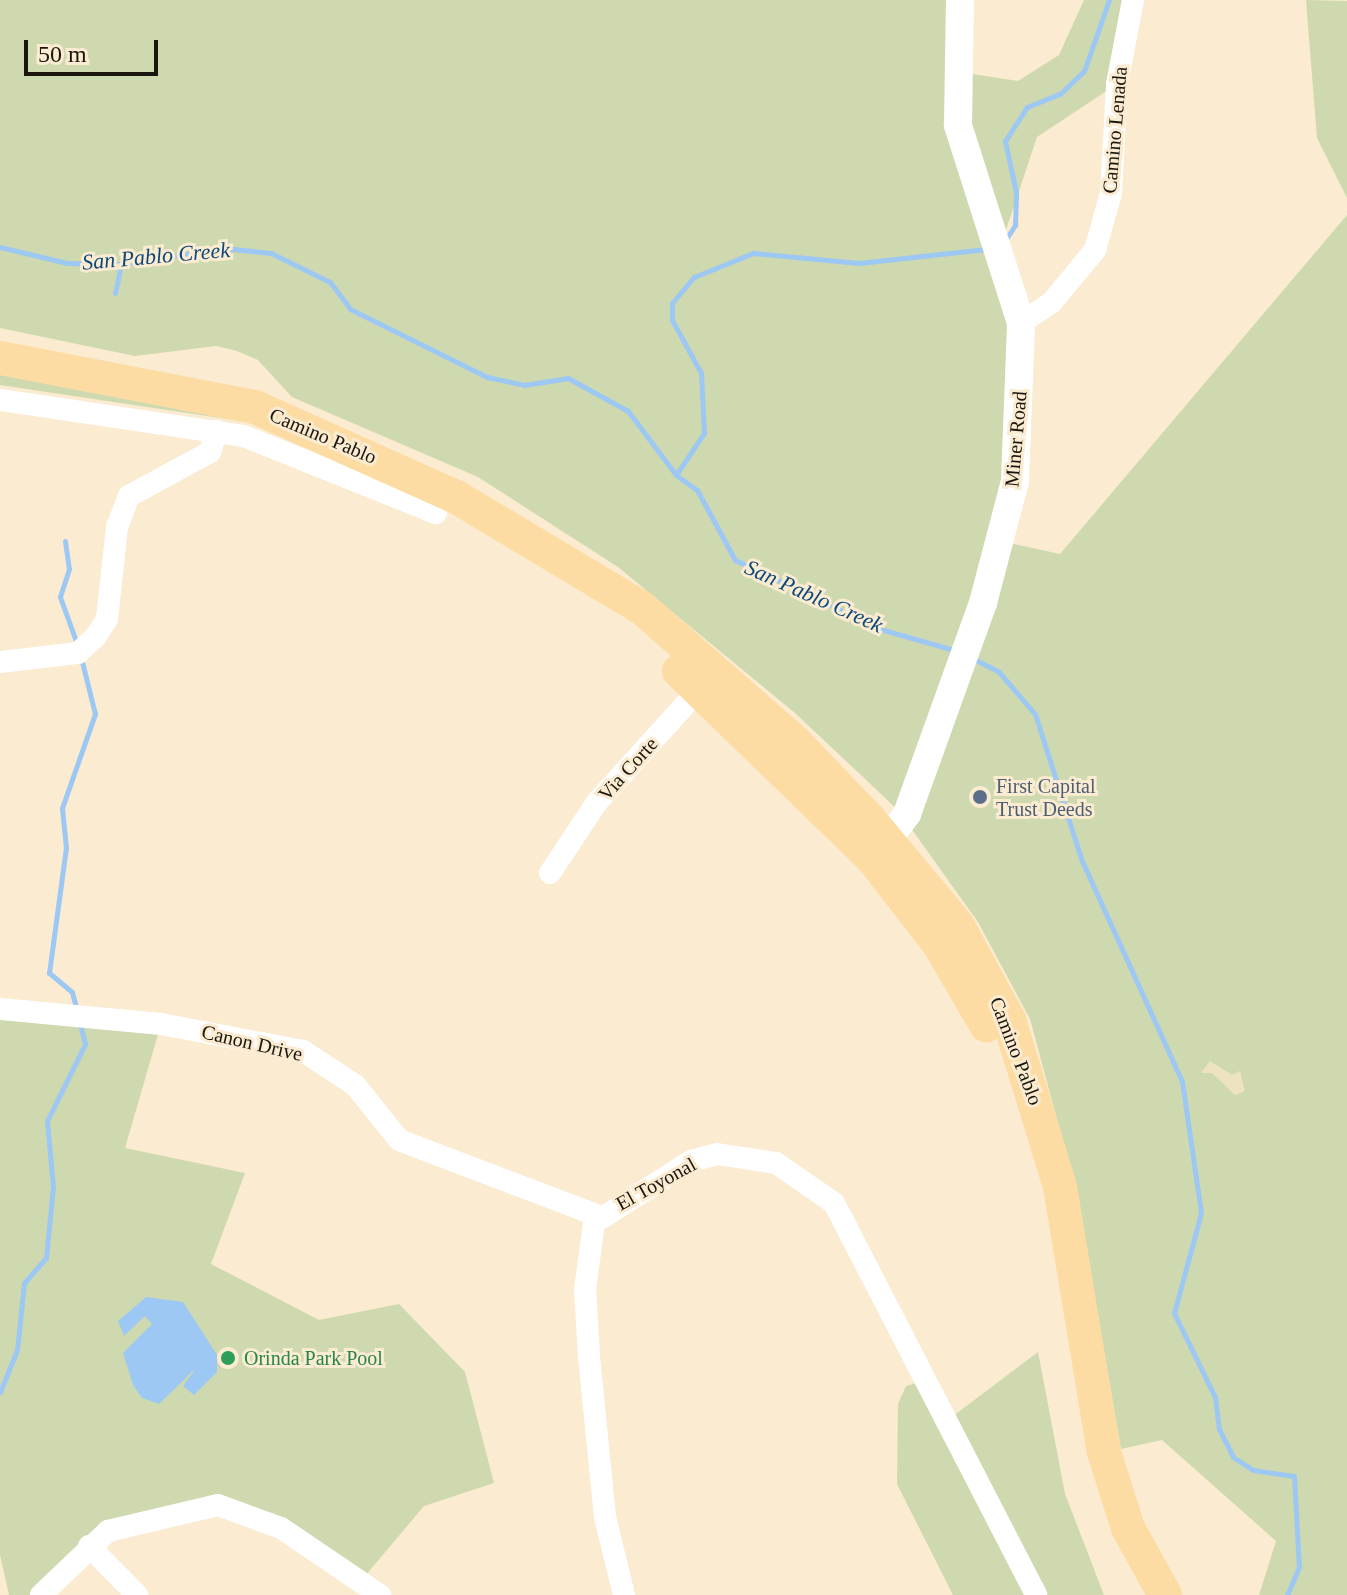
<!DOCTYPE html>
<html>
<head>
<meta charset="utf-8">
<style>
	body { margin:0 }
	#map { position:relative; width:1347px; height:1595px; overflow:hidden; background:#faebd1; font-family:Georgia,serif }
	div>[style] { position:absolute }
	.green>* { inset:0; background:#cfd9af }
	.sand>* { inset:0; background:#ede3be }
	.water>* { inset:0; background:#9dc8f4 }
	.stream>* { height:5px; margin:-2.5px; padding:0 2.5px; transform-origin:2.5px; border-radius:2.5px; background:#9dc8f4 }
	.minor>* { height:22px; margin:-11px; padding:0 11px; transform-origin:11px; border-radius:11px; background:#fff }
	.tertiary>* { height:28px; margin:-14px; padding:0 14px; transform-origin:14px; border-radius:14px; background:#fff }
	.primary>* { height:34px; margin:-17px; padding:0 17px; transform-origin:17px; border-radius:17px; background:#fddca4 }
	.dots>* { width:22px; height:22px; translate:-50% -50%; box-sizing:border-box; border:4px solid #faebd1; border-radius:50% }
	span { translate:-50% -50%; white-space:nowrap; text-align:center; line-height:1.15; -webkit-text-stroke:6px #faebd1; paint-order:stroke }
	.street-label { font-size:20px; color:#1b160d }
	.service-label { font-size:20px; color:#4e5e75 }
	.left { translate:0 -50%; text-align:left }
	.leisure-label { font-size:20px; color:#27864d }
	.water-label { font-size:22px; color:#0c4879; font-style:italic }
	.scale { position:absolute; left:24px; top:40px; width:134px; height:36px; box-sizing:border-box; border:4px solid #1b160d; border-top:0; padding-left:10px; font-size:24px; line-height:28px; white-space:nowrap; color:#1b160d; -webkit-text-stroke:6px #faebd1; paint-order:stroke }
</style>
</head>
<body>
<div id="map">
	<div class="green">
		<i style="clip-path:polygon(0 0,960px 0,959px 72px,1018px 81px,1059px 55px,1084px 0,1133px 0,1117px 84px,1037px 137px,999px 251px,1021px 323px,999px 541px,1060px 554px,1347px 215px,1347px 1595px,1259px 1595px,1276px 1541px,1162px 1440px,1121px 1449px,1076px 1190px,1030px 1019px,978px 922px,898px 810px,795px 713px,618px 567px,478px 477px,292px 397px,258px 360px,237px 351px,216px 346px,135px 356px,0 328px)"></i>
		<i style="clip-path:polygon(1306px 0,1347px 1px,1347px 198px,1317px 138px)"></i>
		<i style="clip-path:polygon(0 372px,241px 421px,0 385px)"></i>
		<i style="clip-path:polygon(0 1009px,161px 1024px,125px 1148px,245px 1173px,211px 1264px,319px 1320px,399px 1304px,465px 1372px,494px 1483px,424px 1506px,360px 1582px,232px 1507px,108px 1531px,41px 1595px,9px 1595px,0 1555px)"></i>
		<i style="clip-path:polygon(1038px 1352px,1065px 1494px,1104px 1595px,953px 1595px,897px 1484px,898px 1404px,906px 1386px,923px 1381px,944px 1423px)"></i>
	</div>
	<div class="sand">
		<i style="clip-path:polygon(1210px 1061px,1232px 1075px,1240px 1071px,1245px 1091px,1235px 1095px,1212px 1073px,1201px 1073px)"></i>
	</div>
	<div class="water">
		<i style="clip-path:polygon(146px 1297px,183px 1302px,217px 1355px,217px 1372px,194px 1395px,183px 1386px,196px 1368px,159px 1404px,142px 1398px,133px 1385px,123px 1353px,152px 1324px,145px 1316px,124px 1336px,118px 1321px)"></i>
	</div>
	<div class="stream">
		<i style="left:1006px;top:239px;width:17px;rotate:-57deg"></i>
		<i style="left:1015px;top:225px;width:33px;rotate:-88deg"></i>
		<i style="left:1016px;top:192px;width:52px;rotate:-102.2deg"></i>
		<i style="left:1005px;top:141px;width:40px;rotate:-57.1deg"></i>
		<i style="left:1027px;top:107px;width:35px;rotate:-22deg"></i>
		<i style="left:1060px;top:94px;width:33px;rotate:-44deg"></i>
		<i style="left:1084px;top:71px;width:75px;rotate:-70.6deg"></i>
		<i style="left:0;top:247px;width:69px;rotate:13.4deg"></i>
		<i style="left:67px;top:263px;width:54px;rotate:1.1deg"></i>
		<i style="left:121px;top:264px;width:104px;rotate:-8.8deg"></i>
		<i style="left:224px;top:248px;width:47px;rotate:6.1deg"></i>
		<i style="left:271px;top:253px;width:66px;rotate:26.2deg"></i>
		<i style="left:330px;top:282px;width:34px;rotate:53deg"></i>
		<i style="left:350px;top:309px;width:153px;rotate:26.4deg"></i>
		<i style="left:487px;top:377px;width:38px;rotate:12deg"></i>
		<i style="left:524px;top:385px;width:45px;rotate:-9deg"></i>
		<i style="left:568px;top:378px;width:68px;rotate:28.8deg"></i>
		<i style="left:628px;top:411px;width:80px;rotate:53.1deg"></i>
		<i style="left:676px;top:475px;width:26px;rotate:36deg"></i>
		<i style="left:697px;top:490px;width:80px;rotate:61.5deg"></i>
		<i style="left:735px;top:560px;width:161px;rotate:25.4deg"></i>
		<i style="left:880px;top:629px;width:81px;rotate:15.8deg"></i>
		<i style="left:115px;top:293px;width:30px;rotate:-78deg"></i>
		<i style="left:676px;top:475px;width:50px;rotate:-56.3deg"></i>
		<i style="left:704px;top:433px;width:60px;rotate:-92.9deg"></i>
		<i style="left:701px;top:373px;width:60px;rotate:-118.7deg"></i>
		<i style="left:672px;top:320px;width:17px;rotate:-90deg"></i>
		<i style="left:672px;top:303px;width:34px;rotate:-50deg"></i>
		<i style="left:694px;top:277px;width:64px;rotate:-22.1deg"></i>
		<i style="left:753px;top:253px;width:106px;rotate:5.4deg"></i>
		<i style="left:859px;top:263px;width:128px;rotate:-6.3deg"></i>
		<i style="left:65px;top:541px;width:28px;rotate:82deg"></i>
		<i style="left:69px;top:569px;width:29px;rotate:108deg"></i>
		<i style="left:60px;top:597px;width:50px;rotate:70.1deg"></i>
		<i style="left:974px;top:659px;width:28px;rotate:27deg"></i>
		<i style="left:999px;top:672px;width:55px;rotate:49.4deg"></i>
		<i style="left:1035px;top:714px;width:154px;rotate:72.3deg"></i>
		<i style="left:1082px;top:861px;width:242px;rotate:65.6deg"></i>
		<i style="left:1182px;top:1081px;width:133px;rotate:81.8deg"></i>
		<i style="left:1201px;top:1213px;width:104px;rotate:105.1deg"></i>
		<i style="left:1174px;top:1313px;width:93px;rotate:64deg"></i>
		<i style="left:1215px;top:1397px;width:32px;rotate:83deg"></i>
		<i style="left:1219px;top:1429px;width:31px;rotate:63deg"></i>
		<i style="left:1233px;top:1457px;width:24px;rotate:33deg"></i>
		<i style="left:1253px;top:1470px;width:41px;rotate:8.3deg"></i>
		<i style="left:1294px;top:1476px;width:91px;rotate:86.9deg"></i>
		<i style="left:1299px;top:1567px;width:30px;rotate:113deg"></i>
		<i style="left:77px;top:1011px;width:20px;rotate:-105deg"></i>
		<i style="left:72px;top:992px;width:30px;rotate:-140deg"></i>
		<i style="left:49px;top:973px;width:126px;rotate:-82.3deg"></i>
		<i style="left:66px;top:848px;width:40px;rotate:-95.7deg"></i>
		<i style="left:62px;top:808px;width:100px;rotate:-70.7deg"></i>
		<i style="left:95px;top:714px;width:58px;rotate:-104deg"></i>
		<i style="left:0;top:1392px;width:45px;rotate:-68deg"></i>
		<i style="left:17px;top:1350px;width:67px;rotate:-84deg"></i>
		<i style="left:24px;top:1283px;width:33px;rotate:-49deg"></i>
		<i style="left:46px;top:1258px;width:71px;rotate:-84.4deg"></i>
		<i style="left:53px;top:1187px;width:66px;rotate:-95.2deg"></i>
		<i style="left:47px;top:1121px;width:86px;rotate:-63.7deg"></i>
		<i style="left:85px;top:1044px;width:21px;rotate:-104deg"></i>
	</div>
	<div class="minor">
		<i style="left:1021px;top:323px;width:37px;rotate:-34deg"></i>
		<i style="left:1052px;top:302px;width:67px;rotate:-50.4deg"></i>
		<i style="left:1095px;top:250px;width:59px;rotate:-74.3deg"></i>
		<i style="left:1111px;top:193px;width:109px;rotate:-86.8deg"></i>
		<i style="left:1117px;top:84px;width:86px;rotate:-79.2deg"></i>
		<i style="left:0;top:400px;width:247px;rotate:8.4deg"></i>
		<i style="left:244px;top:436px;width:207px;rotate:21.9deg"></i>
		<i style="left:0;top:662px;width:79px;rotate:-6.6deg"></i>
		<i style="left:78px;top:653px;width:25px;rotate:-43deg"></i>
		<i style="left:96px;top:636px;width:20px;rotate:-57deg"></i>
		<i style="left:107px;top:619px;width:93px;rotate:-83.8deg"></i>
		<i style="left:117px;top:527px;width:33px;rotate:-69deg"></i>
		<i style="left:129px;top:496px;width:92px;rotate:-28.5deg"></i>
		<i style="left:210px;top:452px;width:22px;rotate:-72deg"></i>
		<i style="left:550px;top:873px;width:85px;rotate:-56.5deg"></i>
		<i style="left:597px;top:802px;width:162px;rotate:-47.8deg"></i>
		<i style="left:0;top:1009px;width:162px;rotate:5.3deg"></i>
		<i style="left:161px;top:1024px;width:145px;rotate:10.8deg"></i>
		<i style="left:303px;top:1051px;width:62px;rotate:33.2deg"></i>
		<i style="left:355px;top:1085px;width:70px;rotate:51.3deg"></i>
		<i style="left:399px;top:1140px;width:214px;rotate:20.8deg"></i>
		<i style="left:89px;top:1546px;width:69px;rotate:45.6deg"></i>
		<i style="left:41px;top:1595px;width:93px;rotate:-43.7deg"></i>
		<i style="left:108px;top:1531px;width:113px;rotate:-13.3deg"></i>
		<i style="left:218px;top:1505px;width:67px;rotate:20.1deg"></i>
		<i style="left:281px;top:1528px;width:120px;rotate:34.1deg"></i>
		<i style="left:624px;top:1595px;width:80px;rotate:-103.7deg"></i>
		<i style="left:605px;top:1517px;width:162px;rotate:-95.7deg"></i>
		<i style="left:589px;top:1356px;width:67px;rotate:-93.4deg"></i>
		<i style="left:585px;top:1289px;width:67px;rotate:-82.2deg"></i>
		<i style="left:594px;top:1223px;width:115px;rotate:-32.6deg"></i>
		<i style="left:691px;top:1161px;width:27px;rotate:-15deg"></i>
		<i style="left:717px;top:1154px;width:60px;rotate:8.7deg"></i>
		<i style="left:776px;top:1163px;width:70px;rotate:34.6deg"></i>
		<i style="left:834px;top:1203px;width:441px;rotate:62.7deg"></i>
	</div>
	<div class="tertiary">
		<i style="left:875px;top:857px;width:54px;rotate:-53.3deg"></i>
		<i style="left:907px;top:814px;width:224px;rotate:-70.2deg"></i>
		<i style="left:983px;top:603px;width:126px;rotate:-75.3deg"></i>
		<i style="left:1015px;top:481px;width:158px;rotate:-87.8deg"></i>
		<i style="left:1021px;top:323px;width:208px;rotate:-107.7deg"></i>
		<i style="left:958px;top:125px;width:125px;rotate:-89.1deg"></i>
	</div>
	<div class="primary">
		<i style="left:0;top:358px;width:260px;rotate:10.9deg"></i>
		<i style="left:255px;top:407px;width:222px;rotate:24.1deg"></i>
		<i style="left:458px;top:498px;width:214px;rotate:30.9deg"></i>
		<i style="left:642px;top:608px;width:205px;rotate:41.2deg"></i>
		<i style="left:796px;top:743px;width:105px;rotate:46.2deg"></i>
		<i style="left:869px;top:819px;width:139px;rotate:50.2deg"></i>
		<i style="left:958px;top:926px;width:107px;rotate:61.5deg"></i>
		<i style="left:1009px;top:1020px;width:175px;rotate:73deg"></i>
		<i style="left:1060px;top:1187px;width:269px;rotate:80.6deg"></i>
		<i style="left:1104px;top:1452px;width:80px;rotate:72.5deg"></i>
		<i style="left:1128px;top:1528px;width:77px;rotate:61.1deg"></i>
		<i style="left:679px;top:671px;width:270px;rotate:44.1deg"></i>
		<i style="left:873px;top:859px;width:108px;rotate:52.2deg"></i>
		<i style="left:939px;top:944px;width:94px;rotate:59.9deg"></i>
	</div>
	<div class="dots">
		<i style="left:980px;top:797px;background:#5c6f8a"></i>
		<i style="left:228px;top:1358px;background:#2e9e5b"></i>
	</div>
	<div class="street-label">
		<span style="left:1115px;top:130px;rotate:-85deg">Camino Lenada</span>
		<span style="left:323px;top:436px;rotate:23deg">Camino Pablo</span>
		<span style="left:1016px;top:439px;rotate:-85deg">Miner Road</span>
		<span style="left:628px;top:769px;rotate:-48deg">Via Corte</span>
		<span style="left:252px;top:1043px;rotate:13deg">Canon Drive</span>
		<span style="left:1016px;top:1051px;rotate:69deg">Camino Pablo</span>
		<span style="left:656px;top:1184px;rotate:-29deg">El Toyonal</span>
	</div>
	<div class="service-label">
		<span class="left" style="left:996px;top:798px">First Capital<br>Trust Deeds</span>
	</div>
	<div class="leisure-label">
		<span class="left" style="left:244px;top:1358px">Orinda Park Pool</span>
	</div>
	<div class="water-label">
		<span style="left:156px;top:256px;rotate:-5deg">San Pablo Creek</span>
		<span style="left:814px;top:596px;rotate:24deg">San Pablo Creek</span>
	</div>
	<div class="scale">50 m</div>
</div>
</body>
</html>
